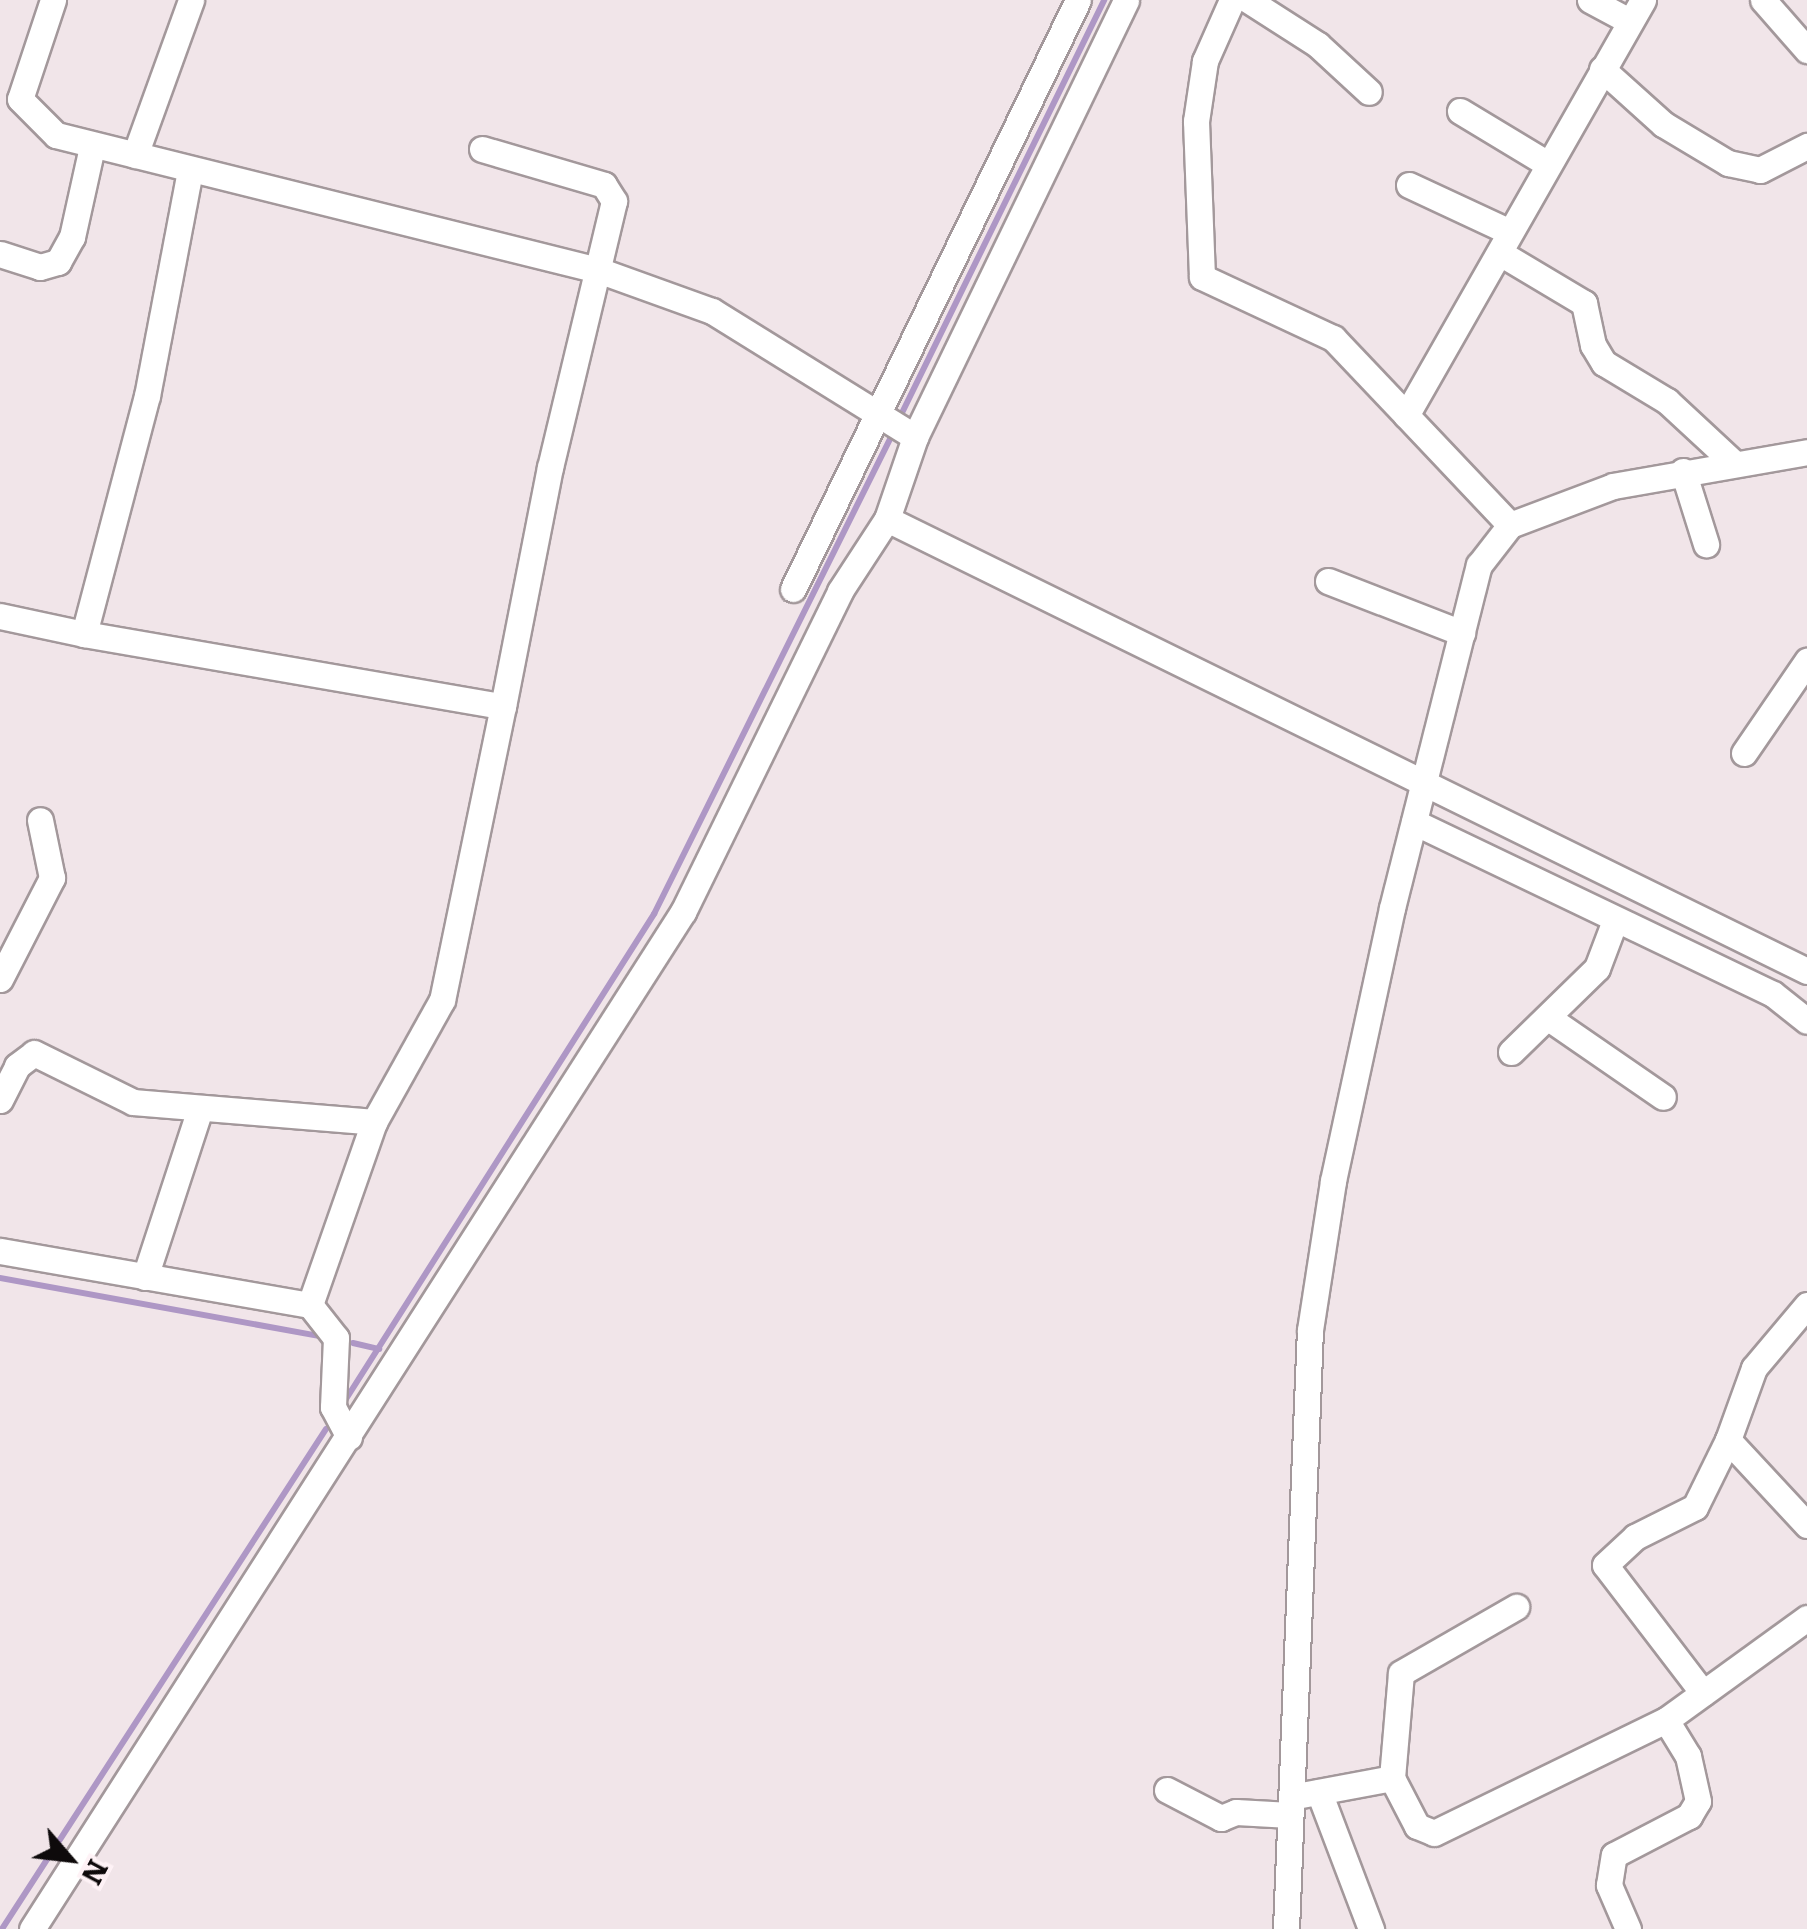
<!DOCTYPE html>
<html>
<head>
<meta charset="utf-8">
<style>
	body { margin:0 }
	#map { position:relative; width:1807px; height:1929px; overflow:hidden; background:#f1e5e9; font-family:Literata,serif }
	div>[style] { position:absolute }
	.stream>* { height:6px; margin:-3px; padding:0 3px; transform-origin:3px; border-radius:3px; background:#ae97c5 }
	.roads { filter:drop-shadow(2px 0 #a3989b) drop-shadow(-2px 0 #a3989b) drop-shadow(0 2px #a3989b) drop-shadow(0 -2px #a3989b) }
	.minor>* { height:25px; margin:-12.5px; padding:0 12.5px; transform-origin:12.5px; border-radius:12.5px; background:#fff }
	span { translate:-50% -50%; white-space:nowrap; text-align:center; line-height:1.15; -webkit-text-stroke:10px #fef2f6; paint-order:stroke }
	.north { position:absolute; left:20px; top:1809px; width:100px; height:100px; -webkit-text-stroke:8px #fef2f6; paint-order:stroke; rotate:118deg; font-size:28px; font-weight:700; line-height:40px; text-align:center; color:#0e0a0b }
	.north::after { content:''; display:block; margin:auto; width:35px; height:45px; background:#0e0a0b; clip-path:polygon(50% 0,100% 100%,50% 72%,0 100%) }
</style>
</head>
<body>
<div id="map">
	<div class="stream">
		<i style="left:898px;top:421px;width:469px;rotate:-63.9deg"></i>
		<i style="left:0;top:1278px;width:325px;rotate:10.3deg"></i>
		<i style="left:353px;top:1343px;width:27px;rotate:13deg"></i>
		<i style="left:346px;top:1399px;width:575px;rotate:-57.58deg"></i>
		<i style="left:654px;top:914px;width:537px;rotate:-63.58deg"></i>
		<i style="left:2px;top:1929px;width:596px;rotate:-57.06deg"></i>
	</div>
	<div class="roads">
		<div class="minor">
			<i style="left:53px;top:0;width:104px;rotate:108.4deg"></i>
			<i style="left:20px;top:99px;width:51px;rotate:45deg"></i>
			<i style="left:56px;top:135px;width:559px;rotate:13.99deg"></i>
			<i style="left:598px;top:270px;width:121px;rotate:19.8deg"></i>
			<i style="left:712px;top:311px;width:239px;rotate:31.8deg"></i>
			<i style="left:1232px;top:0;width:67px;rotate:113.9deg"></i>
			<i style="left:1205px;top:61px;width:61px;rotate:98.5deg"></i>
			<i style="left:1196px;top:121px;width:156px;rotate:87.8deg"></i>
			<i style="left:1202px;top:277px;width:145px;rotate:25deg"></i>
			<i style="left:1333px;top:338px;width:106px;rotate:46.5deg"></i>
			<i style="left:1248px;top:0;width:83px;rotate:32.7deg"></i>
			<i style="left:1318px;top:45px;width:69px;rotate:42.7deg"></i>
			<i style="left:1590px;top:0;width:44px;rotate:28.3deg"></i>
			<i style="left:1643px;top:0;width:478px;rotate:119.7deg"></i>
			<i style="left:1406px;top:415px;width:151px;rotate:46.6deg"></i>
			<i style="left:1510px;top:525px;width:110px;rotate:-20.7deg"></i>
			<i style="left:1613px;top:486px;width:197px;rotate:-9.9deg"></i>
			<i style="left:1763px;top:0;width:67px;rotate:48.7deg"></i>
			<i style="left:1602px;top:69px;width:82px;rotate:42deg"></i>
			<i style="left:1663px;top:124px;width:76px;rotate:31deg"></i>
			<i style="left:1728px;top:163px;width:33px;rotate:12deg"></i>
			<i style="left:1760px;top:170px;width:53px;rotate:-27.1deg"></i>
			<i style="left:1460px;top:111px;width:103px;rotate:31.1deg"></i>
			<i style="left:482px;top:149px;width:127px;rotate:16.4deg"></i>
			<i style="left:604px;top:185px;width:19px;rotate:58deg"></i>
			<i style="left:614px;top:201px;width:274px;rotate:103.5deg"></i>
			<i style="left:550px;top:467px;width:244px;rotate:101.1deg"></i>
			<i style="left:135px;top:155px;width:165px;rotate:-70.1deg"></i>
			<i style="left:1409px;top:185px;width:111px;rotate:25deg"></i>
			<i style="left:1500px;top:253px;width:98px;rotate:30.8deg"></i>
			<i style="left:1584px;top:303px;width:43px;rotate:77.9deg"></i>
			<i style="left:1593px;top:345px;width:21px;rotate:59deg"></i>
			<i style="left:1604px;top:363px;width:74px;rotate:31.1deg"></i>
			<i style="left:1667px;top:401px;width:91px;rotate:42.8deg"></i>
			<i style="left:0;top:254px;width:42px;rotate:18deg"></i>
			<i style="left:40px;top:267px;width:19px;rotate:-16deg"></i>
			<i style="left:58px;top:262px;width:29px;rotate:-61deg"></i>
			<i style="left:72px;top:237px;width:92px;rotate:-77.5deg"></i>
			<i style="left:1683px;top:471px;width:77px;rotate:72.5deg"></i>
			<i style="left:887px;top:519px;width:1025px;rotate:26.17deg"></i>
			<i style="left:1328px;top:581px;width:144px;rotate:21.2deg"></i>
			<i style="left:793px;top:589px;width:654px;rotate:-64.18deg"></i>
			<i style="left:0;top:616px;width:86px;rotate:12.1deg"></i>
			<i style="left:84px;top:634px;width:246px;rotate:-75.2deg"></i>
			<i style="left:147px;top:396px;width:229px;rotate:-79.2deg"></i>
			<i style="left:84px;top:634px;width:425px;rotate:9.8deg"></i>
			<i style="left:503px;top:706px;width:300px;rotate:101.7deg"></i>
			<i style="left:442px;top:1000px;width:140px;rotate:119.1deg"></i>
			<i style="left:374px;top:1122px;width:194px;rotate:109.3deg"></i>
			<i style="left:1744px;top:753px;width:112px;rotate:-55.6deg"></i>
			<i style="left:1414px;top:822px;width:398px;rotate:25.6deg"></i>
			<i style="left:1773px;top:994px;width:43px;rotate:38.5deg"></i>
			<i style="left:0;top:979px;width:114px;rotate:-62.8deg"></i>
			<i style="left:52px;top:878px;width:59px;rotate:-101.7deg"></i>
			<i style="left:1550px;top:1019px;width:137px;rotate:34.6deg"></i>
			<i style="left:1511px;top:1052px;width:120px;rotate:-44.3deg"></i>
			<i style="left:1597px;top:968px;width:48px;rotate:-69.3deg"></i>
			<i style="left:0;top:1100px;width:38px;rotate:-63deg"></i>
			<i style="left:17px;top:1066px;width:21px;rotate:-37deg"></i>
			<i style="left:34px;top:1053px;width:110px;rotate:26.3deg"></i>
			<i style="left:133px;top:1102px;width:242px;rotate:4.7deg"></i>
			<i style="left:0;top:1251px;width:315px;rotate:9.9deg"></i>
			<i style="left:310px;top:1305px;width:42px;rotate:51.8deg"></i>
			<i style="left:336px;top:1338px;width:69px;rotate:92.5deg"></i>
			<i style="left:333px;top:1407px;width:34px;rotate:62deg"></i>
			<i style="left:145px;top:1277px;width:174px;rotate:-71.9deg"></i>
			<i style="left:1807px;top:1305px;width:82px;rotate:130.1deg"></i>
			<i style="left:1754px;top:1368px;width:77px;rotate:109.9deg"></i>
			<i style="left:1728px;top:1440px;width:116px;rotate:47.1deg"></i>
			<i style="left:1703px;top:1693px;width:161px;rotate:-127.4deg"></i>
			<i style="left:1605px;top:1565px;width:41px;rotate:-43deg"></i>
			<i style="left:1635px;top:1537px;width:67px;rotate:-26.6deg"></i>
			<i style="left:1695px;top:1507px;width:75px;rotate:-63.8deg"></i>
			<i style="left:1392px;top:1778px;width:105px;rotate:-85.1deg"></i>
			<i style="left:1401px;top:1673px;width:133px;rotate:-29.9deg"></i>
			<i style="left:1167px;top:1790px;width:61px;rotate:27.4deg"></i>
			<i style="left:1221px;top:1818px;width:16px;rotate:-22deg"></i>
			<i style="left:1236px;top:1812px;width:54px;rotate:3.2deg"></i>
			<i style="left:1319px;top:1792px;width:147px;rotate:69.2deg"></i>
			<i style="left:1296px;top:1796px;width:98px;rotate:-10.6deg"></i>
			<i style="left:1392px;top:1778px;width:54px;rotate:62.5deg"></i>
			<i style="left:1417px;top:1826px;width:18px;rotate:22deg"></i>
			<i style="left:1434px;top:1833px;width:258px;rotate:-26deg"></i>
			<i style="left:1666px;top:1720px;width:174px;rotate:-35.9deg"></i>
			<i style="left:32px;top:1929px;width:1208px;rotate:-57.38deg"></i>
			<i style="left:683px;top:912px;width:357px;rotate:-63.9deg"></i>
			<i style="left:840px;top:591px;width:86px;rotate:-56.9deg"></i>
			<i style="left:887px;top:519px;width:87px;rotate:-71.1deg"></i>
			<i style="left:915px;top:437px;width:485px;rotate:-64.2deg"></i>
			<i style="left:1286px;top:1929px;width:599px;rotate:-87.71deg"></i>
			<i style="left:1310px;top:1330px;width:151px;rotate:-81.2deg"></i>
			<i style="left:1333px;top:1181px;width:279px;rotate:-77.8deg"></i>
			<i style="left:1392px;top:908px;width:354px;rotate:-75.8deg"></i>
			<i style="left:1479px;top:565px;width:51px;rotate:-52.2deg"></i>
			<i style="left:1628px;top:1929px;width:48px;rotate:-113.4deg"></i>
			<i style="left:1609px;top:1885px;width:30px;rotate:-81deg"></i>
			<i style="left:1614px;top:1855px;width:85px;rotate:-27.5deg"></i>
			<i style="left:1689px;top:1816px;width:17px;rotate:-59deg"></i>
			<i style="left:1698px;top:1801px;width:46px;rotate:-102.5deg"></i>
			<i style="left:1688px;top:1756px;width:42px;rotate:-121.4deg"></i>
		</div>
	</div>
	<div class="north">N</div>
</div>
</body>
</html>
